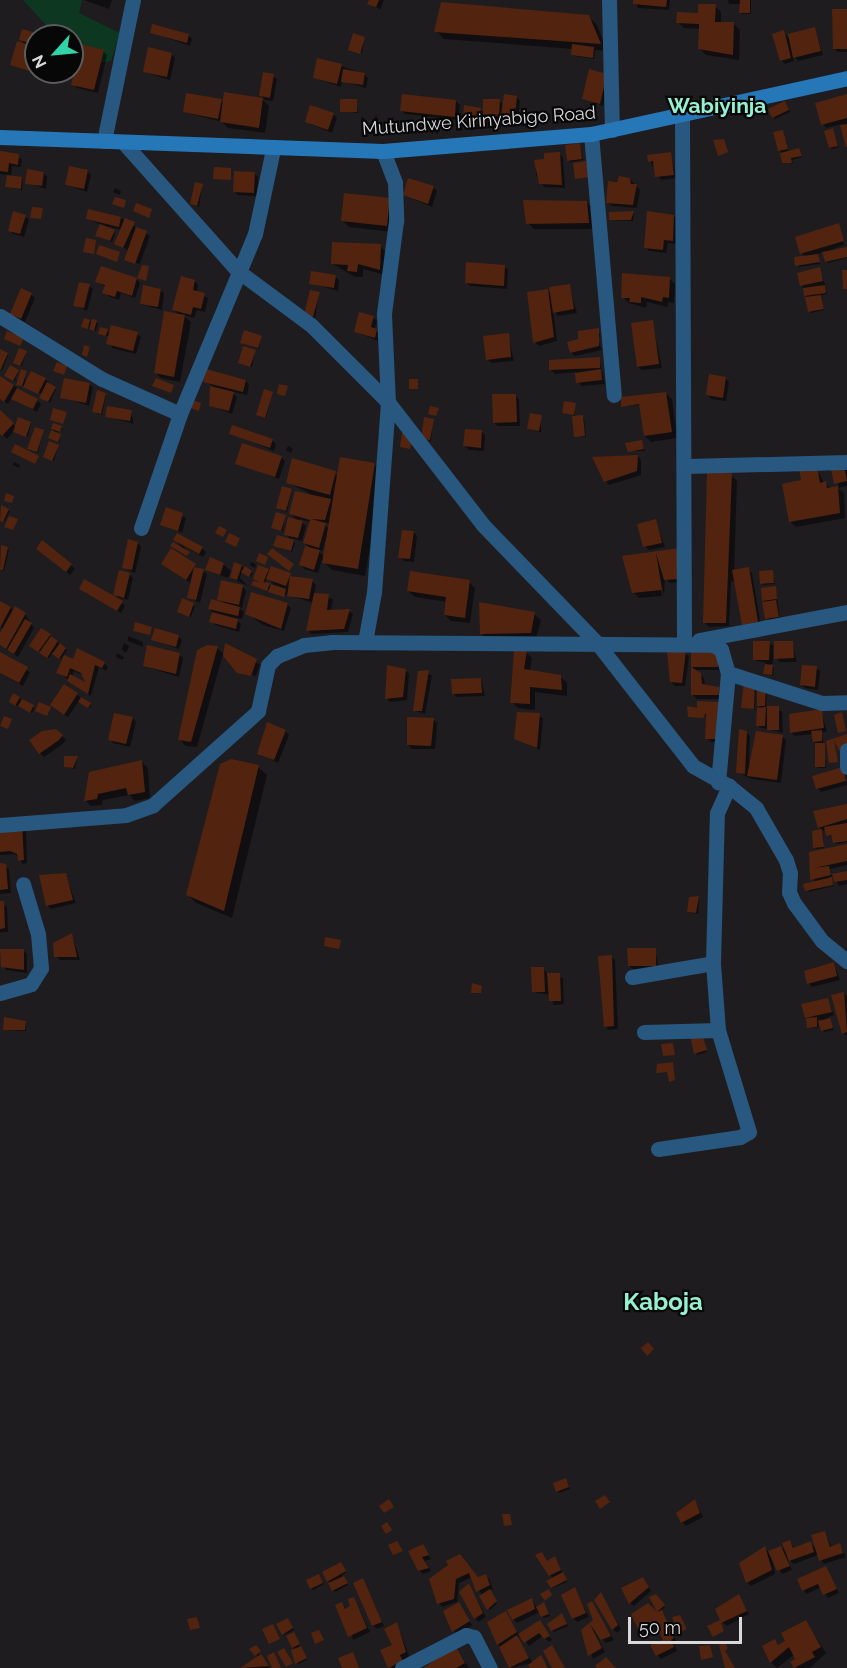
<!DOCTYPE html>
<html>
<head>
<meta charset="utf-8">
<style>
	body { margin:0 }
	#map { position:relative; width:847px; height:1668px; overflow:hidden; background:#1e1c1f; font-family:Raleway,sans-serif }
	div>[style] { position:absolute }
	.green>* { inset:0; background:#0d3721 }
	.shadow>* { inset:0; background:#0007 }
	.building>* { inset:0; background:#52240f }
	.street>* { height:15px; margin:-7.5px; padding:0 7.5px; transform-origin:7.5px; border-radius:7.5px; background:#28577f }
	.secondary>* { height:15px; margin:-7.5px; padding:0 7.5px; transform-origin:7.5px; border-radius:7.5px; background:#2677b8 }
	span { translate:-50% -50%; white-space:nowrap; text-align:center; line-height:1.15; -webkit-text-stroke:4.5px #080708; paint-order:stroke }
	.street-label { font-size:18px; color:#d9d8da }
	.quarter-label { font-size:21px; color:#95f1d1; font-weight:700 }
	.district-label { font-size:24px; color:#95f1d1; font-weight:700 }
	.north { position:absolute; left:24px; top:24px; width:60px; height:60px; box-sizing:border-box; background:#080708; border:2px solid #5c5b5c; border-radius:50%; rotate:243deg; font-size:16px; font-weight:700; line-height:24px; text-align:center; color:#d9d8da }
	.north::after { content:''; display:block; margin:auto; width:21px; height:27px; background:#31d4a9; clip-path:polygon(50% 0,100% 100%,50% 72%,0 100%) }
	.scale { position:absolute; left:628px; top:1617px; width:114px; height:27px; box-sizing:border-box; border:3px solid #d9d8da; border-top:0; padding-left:8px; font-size:18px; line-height:21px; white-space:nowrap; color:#d9d8da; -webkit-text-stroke:4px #080708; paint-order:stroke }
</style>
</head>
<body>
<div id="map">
	<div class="green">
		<i style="clip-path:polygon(23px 0,82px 0,79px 13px,120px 33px,111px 61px,83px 66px,72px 53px,72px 36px,56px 36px)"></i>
	</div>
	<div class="shadow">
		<i style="clip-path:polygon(84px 0,112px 0,109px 9px)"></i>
		<i style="clip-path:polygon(369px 0,384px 0,380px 10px)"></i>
		<i style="clip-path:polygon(635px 0,670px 0,669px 10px,638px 8px)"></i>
		<i style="clip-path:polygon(728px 0,751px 0,751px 14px,742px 14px,741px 4px,729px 4px)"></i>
		<i style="clip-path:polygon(715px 6px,721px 12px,721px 24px,734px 24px,740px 30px,739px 60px,706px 55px,700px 49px,700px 29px,684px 28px,678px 22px)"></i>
		<i style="clip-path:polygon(847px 10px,847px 52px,838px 52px,834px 48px)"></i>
		<i style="clip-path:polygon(589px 17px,597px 25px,607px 51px,595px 50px,594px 59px,574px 56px,573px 49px,444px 39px,436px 31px)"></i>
		<i style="clip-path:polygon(815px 29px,823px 55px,798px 61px,793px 55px,794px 61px,785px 64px,781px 60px,783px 32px,790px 39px)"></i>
		<i style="clip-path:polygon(23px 31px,41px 36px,36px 36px,36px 72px,48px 72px,46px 77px,12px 65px,27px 46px,20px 39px)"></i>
		<i style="clip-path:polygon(151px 32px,188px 35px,192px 39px,190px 46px)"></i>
		<i style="clip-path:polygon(364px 38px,362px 53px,350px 49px)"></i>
		<i style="clip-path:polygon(103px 51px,107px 55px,98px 93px,77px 88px,73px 84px)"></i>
		<i style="clip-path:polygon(171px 54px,175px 58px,170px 80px,145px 72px)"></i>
		<i style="clip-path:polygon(341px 66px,364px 74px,368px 78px,366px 88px,342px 81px,341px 87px,315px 78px)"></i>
		<i style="clip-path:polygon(273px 76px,277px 79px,273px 101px,265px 100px,261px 96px)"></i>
		<i style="clip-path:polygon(610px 79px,603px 106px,583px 98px)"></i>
		<i style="clip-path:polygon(847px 95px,847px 144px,842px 124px,826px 128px,823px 124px)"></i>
		<i style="clip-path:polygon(516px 97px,520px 101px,518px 119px,503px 114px,502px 119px,488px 118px,484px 115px,499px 101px,504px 105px)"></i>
		<i style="clip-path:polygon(263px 100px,269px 106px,265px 133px,228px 128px,222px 122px,184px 112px,221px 101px,224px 104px)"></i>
		<i style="clip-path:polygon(356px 101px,358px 113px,341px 111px)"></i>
		<i style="clip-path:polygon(456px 101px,460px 105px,458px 120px,405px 114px,402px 111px)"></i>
		<i style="clip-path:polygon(786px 104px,790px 112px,775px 119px,770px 110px)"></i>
		<i style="clip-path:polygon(333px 114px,337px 118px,332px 133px,306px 122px)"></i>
		<i style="clip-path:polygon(833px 130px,839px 147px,832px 149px,830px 148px)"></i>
		<i style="clip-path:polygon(783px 131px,789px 152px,800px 151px,802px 157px,792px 160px,793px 164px,784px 162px,780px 150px)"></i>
		<i style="clip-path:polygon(580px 145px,583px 160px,570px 162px,568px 160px)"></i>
		<i style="clip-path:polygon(0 152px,22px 159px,21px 167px,12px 166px,11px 177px,23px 180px,22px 190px,7px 187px,9px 175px,0 174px)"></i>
		<i style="clip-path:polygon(670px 153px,677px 178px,661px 180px,650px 161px)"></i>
		<i style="clip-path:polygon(560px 154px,563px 158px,565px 188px,544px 187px,536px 175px,536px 162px)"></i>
		<i style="clip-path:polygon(87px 171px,91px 175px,87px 192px,67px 185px)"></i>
		<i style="clip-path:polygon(44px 173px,47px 177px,46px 189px,26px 183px)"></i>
		<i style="clip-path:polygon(255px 174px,258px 177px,257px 196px,238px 195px,234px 191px)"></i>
		<i style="clip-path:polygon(630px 179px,640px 190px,637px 208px,612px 206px,608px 202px,610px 182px)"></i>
		<i style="clip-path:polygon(202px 185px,199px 207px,193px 205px,192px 204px)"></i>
		<i style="clip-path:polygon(433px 187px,437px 191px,432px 207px,404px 195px)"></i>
		<i style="clip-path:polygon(115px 188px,121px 191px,120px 195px,113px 192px)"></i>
		<i style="clip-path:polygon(586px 202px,593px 208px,594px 229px,534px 229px,528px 223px)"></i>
		<i style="clip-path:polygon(395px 205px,392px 232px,349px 227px,343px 221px)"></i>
		<i style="clip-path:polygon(634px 212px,633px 221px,611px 220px)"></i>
		<i style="clip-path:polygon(25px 216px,29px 220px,24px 237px,13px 234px,9px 230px)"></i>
		<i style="clip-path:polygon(674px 216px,677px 220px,676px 244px,668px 243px,666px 253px,649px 251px,645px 247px)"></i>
		<i style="clip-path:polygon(121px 218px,150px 236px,140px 264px,129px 262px,129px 251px,116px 243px,122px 230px,106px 226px,115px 233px,112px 242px,98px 237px,101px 225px,88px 219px)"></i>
		<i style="clip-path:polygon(839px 225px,844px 245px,830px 250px,847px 248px,847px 258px,828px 263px,824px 252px,816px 254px,820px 264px,798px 267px,805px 257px,802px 253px)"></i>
		<i style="clip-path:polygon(380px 246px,386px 252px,385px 275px,363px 269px,363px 277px,355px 277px,333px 264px)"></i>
		<i style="clip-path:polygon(504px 266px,508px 270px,507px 289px,470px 286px,466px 282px)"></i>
		<i style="clip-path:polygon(102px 268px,137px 279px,140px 283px,135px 298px,121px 293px,119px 300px,108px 296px,106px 287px,97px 282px)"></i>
		<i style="clip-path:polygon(819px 269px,825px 284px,827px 294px,822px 295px,824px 310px,811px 313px,802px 285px)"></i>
		<i style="clip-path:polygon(336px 277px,339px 280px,338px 291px,310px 283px)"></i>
		<i style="clip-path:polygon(669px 278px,675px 284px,674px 303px,668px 302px,668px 307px,647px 302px,646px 308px,629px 303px,623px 297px)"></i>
		<i style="clip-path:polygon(195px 281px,198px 285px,197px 292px,208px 298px,205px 312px,197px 310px,194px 318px,183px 315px,191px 322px,180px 382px,161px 378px,155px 372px,179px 315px,174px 310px)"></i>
		<i style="clip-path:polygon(569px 285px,577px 313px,558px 316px,553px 310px,557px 341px,539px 346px,535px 342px,547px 290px,552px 295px)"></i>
		<i style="clip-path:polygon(89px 286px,93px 289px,87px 311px,75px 305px)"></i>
		<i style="clip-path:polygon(161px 290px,164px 294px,162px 310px,141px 304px)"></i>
		<i style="clip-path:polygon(31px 294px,35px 298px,25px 322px,16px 318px,12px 314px)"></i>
		<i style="clip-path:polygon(319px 294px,315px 318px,307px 316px)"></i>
		<i style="clip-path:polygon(373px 317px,377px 321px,374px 330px,380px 334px,378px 341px,356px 332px)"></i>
		<i style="clip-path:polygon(89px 322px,98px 323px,96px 331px,83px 327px)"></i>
		<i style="clip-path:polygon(652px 322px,662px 368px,642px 370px,638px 367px)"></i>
		<i style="clip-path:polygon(598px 330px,601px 337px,597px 337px,602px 350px,575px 356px,571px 353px,581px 340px)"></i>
		<i style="clip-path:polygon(107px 331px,111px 334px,137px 334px,141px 337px,136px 354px,112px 348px,110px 337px,99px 334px)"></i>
		<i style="clip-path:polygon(508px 335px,514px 361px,492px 363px,488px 360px)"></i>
		<i style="clip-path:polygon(261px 337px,259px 349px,243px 344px)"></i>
		<i style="clip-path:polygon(0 351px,8px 355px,2px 371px,0 370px)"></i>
		<i style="clip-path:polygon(255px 351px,252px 367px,241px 364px)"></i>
		<i style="clip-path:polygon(26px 352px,22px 366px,16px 364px)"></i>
		<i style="clip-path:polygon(599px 359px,605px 384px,581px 386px,576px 372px,555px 374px,551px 370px)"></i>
		<i style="clip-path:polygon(18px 371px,15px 381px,7px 377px)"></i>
		<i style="clip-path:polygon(26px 372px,25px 383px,45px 379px,56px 389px,50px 403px,42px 399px,46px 396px,18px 384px)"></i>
		<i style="clip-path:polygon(0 377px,37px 400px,41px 404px,37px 412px,12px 397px,8px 404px,0 399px)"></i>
		<i style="clip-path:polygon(725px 378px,729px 382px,726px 401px,711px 399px,708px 395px)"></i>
		<i style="clip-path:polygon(205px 381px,246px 381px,249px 385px,247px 395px,230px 391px,237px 397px,232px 414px,210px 405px,212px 386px)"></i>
		<i style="clip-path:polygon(89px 384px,93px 388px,89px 406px,62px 397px)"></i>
		<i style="clip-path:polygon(272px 393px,266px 418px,259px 416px)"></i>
		<i style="clip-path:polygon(665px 393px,672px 399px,677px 438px,651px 442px,645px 436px,641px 405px,623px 406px)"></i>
		<i style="clip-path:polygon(106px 394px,102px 415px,95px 413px,93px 411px)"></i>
		<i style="clip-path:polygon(515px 395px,519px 399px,520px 426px,498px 426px,494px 423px)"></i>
		<i style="clip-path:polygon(575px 404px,575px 417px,584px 418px,586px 437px,576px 436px,573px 415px,564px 412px)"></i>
		<i style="clip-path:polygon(0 412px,16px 427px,31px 423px,28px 437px,14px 431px,7px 439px,0 432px)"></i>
		<i style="clip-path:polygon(131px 412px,134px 424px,106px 416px)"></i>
		<i style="clip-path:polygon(541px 417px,541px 432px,530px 430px,529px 429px)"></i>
		<i style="clip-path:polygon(433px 420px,431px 441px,424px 440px)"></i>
		<i style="clip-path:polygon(54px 425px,63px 429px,58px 433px,60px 442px,50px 438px)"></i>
		<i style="clip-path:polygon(481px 431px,485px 435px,484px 451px,469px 450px,465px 446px)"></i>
		<i style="clip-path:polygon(43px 432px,38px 453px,30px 450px)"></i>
		<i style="clip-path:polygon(231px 433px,272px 440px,276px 444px,274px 451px)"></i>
		<i style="clip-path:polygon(642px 442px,645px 451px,629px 451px)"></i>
		<i style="clip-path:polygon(58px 446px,54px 461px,46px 458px)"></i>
		<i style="clip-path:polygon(288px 446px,293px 449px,291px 453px,286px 450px)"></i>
		<i style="clip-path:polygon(638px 456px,641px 460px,641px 475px,609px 485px,606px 481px)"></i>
		<i style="clip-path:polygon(281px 457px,285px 461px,279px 479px,237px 463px)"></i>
		<i style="clip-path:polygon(14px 462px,20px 465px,19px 468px,13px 465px)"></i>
		<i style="clip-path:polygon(evenodd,374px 464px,383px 472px,365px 576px,332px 570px,322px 560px,318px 573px,304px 569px,301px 565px,311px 549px,305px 543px,311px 522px,299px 519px,306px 526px,302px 541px,290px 538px,295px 543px,292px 552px,275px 546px,292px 541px,286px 534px,298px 521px,291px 514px,309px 493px,287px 482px,338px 475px,374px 464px,323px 523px,330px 523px,329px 529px,323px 523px,374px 464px,325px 541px,327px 541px,325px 557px,316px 549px,322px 551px,325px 541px)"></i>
		<i style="clip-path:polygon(832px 465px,847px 466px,847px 486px,838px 488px,844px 493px,845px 518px,796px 527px,790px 521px,803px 482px,816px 467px,824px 483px,831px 488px,839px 487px)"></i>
		<i style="clip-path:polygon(731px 475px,737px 481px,734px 572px,748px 569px,752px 573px,761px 626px,747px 628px,735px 582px,731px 581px,729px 626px,709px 627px,705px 623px)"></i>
		<i style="clip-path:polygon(292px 490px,287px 512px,279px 509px,277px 508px)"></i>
		<i style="clip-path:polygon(2px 507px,10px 511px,4px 522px,0 520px)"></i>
		<i style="clip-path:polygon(167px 509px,186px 518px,182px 533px,162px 524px)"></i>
		<i style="clip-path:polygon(285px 516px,283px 531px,274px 529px)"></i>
		<i style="clip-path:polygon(655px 521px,665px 547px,649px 550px,645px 546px)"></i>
		<i style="clip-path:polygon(413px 532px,417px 536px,414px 562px,404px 561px,400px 557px)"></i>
		<i style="clip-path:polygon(175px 540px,202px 548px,206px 552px,203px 557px,183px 546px,189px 556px,174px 547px,182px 547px)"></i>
		<i style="clip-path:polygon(138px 543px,141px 547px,135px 573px,123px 567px)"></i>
		<i style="clip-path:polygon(2px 547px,9px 550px,4px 571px,0 570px)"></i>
		<i style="clip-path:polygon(171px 550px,207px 574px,200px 603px,188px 597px,192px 584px,162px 564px)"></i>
		<i style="clip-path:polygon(680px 550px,682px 582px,670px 583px,665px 578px,664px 596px,656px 559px,662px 596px,639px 598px,633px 592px,656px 554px)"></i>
		<i style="clip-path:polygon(41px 552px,71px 565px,75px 569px,70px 575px)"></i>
		<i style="clip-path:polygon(251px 562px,256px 564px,255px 568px,250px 565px)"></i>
		<i style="clip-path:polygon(223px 564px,231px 571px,228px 578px,208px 571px)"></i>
		<i style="clip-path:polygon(241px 566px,253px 573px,251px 577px,242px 571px,240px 578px,248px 586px,231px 578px)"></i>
		<i style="clip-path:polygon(evenodd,268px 571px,312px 581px,316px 585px,314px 595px,333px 599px,331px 611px,349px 611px,353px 614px,348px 632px,311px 634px,308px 630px,314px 603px,253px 585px,266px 584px,256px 580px,268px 571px,267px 578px,273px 583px,272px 587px,265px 583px,267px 578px)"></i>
		<i style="clip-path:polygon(772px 571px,775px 584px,763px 585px,762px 584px)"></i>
		<i style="clip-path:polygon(129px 574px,133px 578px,128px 600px,119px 598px,115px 595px)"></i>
		<i style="clip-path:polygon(469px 582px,475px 588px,470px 623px,451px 621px,445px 615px,447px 602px,415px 597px,408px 591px)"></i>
		<i style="clip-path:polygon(243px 587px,246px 591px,242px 608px,238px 607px,244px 612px,242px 619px,235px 618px,241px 624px,239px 632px,215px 625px,210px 608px,224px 604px,219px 599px)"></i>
		<i style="clip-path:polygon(775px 587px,780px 618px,768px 620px,764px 600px)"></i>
		<i style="clip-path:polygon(84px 592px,120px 601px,125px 606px,121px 613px)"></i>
		<i style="clip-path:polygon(183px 600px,195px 606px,191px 617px,180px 613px)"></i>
		<i style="clip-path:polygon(0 604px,25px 614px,34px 628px,18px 657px,0 645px,4px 629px,0 627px)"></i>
		<i style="clip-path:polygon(287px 604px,291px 608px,284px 631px,263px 625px,247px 613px)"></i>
		<i style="clip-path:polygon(534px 614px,541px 620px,536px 638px,488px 640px,482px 634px)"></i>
		<i style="clip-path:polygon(50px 635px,67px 650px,61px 659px,53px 652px,49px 658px,33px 647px)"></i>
		<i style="clip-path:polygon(128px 636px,143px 642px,143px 647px,128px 641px)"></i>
		<i style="clip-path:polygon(178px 636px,182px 640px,179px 649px,153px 640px)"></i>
		<i style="clip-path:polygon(769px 642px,773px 646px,773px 664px,770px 664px,774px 668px,773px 676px,765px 674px,766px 663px,754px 660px)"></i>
		<i style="clip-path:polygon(124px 643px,129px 646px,126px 653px,122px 650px)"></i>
		<i style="clip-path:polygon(792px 643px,797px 662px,780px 662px,776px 658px)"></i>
		<i style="clip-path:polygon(217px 648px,225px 655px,260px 664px,256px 676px,238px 672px,223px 654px,197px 747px,186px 746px,180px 740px)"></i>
		<i style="clip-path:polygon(515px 652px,526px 652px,532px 658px,530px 671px,560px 676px,567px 683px,567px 696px,535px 692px,535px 710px,518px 708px,512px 702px,511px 684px)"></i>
		<i style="clip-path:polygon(693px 652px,717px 652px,721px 670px,693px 670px,704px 678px,705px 686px,719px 688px,722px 699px,697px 699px,693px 695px)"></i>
		<i style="clip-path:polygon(117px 653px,124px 657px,122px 660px,116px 657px)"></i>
		<i style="clip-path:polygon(685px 653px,689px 657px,685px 686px,675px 686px,671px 682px)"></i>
		<i style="clip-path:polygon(0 654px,30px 672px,23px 686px,0 673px)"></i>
		<i style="clip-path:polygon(179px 654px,183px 658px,179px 677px,144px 666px)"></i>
		<i style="clip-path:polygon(evenodd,74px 661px,104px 663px,108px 667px,106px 671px,99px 667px,91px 696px,58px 672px,74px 661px,74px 671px,83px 675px,88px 685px,72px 676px,74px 671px)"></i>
		<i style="clip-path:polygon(816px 668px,820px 671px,818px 690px,805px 688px,802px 685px)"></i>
		<i style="clip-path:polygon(405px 670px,409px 674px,407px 700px,390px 702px,387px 699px)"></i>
		<i style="clip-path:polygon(420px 672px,432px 675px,425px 714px,415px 711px)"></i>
		<i style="clip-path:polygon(481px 679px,485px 696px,457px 697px,453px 693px)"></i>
		<i style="clip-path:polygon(756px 685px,755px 709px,762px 709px,758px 705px,759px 690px,767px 691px,766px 708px,782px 711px,783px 733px,759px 727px,758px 710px,743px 707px)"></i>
		<i style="clip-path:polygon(65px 686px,90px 704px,91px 708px,79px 701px,68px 717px,55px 709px)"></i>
		<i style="clip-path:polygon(19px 698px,35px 708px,32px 713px,12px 703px)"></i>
		<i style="clip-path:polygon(719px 703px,722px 742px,711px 742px,707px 738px,707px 716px,689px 717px)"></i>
		<i style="clip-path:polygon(821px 710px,827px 732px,822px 732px,826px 768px,818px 768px,813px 734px,795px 736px,791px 733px)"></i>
		<i style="clip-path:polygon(539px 715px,543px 719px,540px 750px,515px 738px)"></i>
		<i style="clip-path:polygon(133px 718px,136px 722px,130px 747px,113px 743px,110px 739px)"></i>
		<i style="clip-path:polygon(433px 719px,437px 723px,435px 749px,412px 749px,408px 745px)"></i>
		<i style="clip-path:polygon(285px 731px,289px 735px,278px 763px,259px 753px)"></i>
		<i style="clip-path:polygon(746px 732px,750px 736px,749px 764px,782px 736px,786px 740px,781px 783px,752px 779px,737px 772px)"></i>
		<i style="clip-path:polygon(62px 736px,66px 740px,63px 744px,44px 757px,40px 753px)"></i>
		<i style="clip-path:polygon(77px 758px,75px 769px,66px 767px)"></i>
		<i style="clip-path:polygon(142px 762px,148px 768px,150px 798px,135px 801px,129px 795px,103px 800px,102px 805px,91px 806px,86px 801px)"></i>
		<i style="clip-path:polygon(258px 767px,267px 775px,232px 918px,196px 903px,188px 895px)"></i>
		<i style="clip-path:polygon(846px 773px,847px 785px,821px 792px,817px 788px)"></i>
		<i style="clip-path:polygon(847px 806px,847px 842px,836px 844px,826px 830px,823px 831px,824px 848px,816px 849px,813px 832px,822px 830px,819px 827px)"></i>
		<i style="clip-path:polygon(0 828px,26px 829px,27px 863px,23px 864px,15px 854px,0 855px)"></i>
		<i style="clip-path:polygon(847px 845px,847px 865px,830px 869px,831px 875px,847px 872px,847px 884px,839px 886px,834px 876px,829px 877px,834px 886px,808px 892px,815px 882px,812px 869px)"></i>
		<i style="clip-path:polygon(0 864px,9px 869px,11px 893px,0 894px)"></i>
		<i style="clip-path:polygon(65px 874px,76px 903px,51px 909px,47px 905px)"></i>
		<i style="clip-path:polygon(699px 898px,698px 914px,690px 913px,688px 912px)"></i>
		<i style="clip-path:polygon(0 903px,7px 907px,8px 932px,0 932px)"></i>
		<i style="clip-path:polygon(72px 935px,80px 960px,60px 960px,56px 956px)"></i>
		<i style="clip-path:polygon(655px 949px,659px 969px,633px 969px,629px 966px)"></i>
		<i style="clip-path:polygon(0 950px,23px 950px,27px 954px,27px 973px,6px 970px)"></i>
		<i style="clip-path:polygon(611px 957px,615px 960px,618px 1029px,609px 1030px,605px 1026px)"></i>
		<i style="clip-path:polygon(834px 964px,840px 980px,812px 987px,809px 983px)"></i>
		<i style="clip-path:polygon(544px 969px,548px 975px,563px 978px,564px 1004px,554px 1005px,550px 995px,533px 992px)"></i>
		<i style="clip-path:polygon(844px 993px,847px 996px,847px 1036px,843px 1033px)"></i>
		<i style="clip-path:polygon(828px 1000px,834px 1015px,828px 1017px,834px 1030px,824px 1032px,819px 1017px,818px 1028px,810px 1028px,806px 1017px)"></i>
		<i style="clip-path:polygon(26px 1022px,26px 1031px,5px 1030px)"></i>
		<i style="clip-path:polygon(703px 1036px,707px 1052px,697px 1055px,692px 1037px)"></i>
		<i style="clip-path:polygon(567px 1481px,570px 1489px,559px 1493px,557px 1491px)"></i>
		<i style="clip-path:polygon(695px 1501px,703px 1517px,686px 1526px,682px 1522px)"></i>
		<i style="clip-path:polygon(825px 1532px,832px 1548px,840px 1545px,846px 1557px,824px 1564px,818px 1555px,794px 1564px,787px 1558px,792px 1570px,782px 1574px,771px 1552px,775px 1574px,751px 1586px,747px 1582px,764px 1548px,769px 1552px,781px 1547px,788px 1554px,790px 1542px,795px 1549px,810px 1543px,817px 1549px)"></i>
		<i style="clip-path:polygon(423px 1546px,431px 1559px,425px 1561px,431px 1571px,423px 1574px,419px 1570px)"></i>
		<i style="clip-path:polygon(537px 1556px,547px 1562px,556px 1559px,567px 1582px,553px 1588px,548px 1581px,553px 1579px)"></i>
		<i style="clip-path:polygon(464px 1560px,478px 1578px,485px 1576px,489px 1579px,493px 1589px,489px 1591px,497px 1603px,490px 1610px,472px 1577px,459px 1583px,457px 1602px,442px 1607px,434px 1596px)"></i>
		<i style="clip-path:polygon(342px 1566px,346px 1573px,342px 1575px,348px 1585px,335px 1592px,328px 1581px)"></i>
		<i style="clip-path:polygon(826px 1568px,839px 1593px,828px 1598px,821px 1587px,807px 1594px,803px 1590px)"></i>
		<i style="clip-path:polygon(320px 1577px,324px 1584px,313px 1590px,311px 1588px)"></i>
		<i style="clip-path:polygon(643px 1578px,651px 1591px,634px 1606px,630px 1603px)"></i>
		<i style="clip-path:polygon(363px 1580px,384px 1626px,377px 1629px,373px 1625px)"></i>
		<i style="clip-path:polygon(469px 1585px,486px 1617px,478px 1622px,475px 1618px)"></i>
		<i style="clip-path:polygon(575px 1589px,589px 1617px,577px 1622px,573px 1618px)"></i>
		<i style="clip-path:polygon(601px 1594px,621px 1629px,617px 1633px,613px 1629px)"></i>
		<i style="clip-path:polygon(656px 1596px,665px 1607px,661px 1611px,677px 1642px,674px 1644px,677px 1651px,661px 1659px,657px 1655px,665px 1641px,658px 1626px,644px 1634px,640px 1630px,659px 1613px,651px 1598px)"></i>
		<i style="clip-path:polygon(739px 1596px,749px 1614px,727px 1626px,721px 1621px)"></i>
		<i style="clip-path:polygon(354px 1598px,370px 1632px,353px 1640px,342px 1604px,347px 1609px,352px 1607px)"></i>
		<i style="clip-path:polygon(532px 1600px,537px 1608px,545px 1605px,550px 1616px,544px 1618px,540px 1612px,517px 1623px,513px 1619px)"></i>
		<i style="clip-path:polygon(591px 1603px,614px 1640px,606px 1643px,595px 1632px,605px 1652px,593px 1659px,583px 1630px,595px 1620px)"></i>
		<i style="clip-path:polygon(458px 1604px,472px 1625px,457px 1635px,445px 1611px)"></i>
		<i style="clip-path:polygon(506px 1613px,519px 1635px,543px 1626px,552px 1640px,549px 1642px,543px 1636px,529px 1646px,521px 1635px,517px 1638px,533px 1663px,540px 1657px,549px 1668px,532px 1668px,529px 1664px,511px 1668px,498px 1644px)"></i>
		<i style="clip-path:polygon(563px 1616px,568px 1626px,554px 1632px,552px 1630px)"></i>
		<i style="clip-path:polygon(289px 1621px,294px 1630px,284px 1635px,283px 1634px)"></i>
		<i style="clip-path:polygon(806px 1622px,826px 1653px,810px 1668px,796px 1668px,795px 1654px,777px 1668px,771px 1662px,775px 1641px,779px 1645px,787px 1641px)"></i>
		<i style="clip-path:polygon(397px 1624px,409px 1656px,400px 1668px,391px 1668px)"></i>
		<i style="clip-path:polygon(294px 1633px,307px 1660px,298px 1664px,293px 1647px)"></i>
		<i style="clip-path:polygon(255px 1647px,259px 1654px,270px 1668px,242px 1668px,258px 1658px)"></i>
		<i style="clip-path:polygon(455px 1647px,469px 1668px,427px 1668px)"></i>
	</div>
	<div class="building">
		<i style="clip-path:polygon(369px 0,379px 0,376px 7px,367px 4px)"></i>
		<i style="clip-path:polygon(633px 0,667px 0,666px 7px,633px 4px)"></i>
		<i style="clip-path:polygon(740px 0,750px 0,750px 13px,739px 13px)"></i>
		<i style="clip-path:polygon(441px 2px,589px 15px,601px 44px,434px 32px)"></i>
		<i style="clip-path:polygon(698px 4px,716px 4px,715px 22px,734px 22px,733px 55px,698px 49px,699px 24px,676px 23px,677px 12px,698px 13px)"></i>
		<i style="clip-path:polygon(832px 9px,847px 9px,847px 49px,833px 49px)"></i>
		<i style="clip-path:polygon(152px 24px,189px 34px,187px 43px,150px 33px)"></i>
		<i style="clip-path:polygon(815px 27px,821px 51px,793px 58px,788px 34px)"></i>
		<i style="clip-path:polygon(22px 29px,44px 35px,44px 36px,36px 36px,36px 45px,19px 40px)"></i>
		<i style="clip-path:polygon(784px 30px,791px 58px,780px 61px,772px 34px)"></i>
		<i style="clip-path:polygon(353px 33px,365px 37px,360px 54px,348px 50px)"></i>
		<i style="clip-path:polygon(17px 41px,36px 47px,36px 72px,42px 75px,10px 65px)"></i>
		<i style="clip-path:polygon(81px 44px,104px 50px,94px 90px,71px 85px)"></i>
		<i style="clip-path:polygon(572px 44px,594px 47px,593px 58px,571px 55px)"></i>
		<i style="clip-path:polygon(148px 47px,172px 53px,167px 77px,143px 72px)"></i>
		<i style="clip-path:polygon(317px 58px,342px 64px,337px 84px,313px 78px)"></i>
		<i style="clip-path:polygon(343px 69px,365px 73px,363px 85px,341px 82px)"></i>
		<i style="clip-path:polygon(589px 69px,607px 74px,600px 104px,582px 99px)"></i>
		<i style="clip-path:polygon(263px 72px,274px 74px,270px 98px,259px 96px)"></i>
		<i style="clip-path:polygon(224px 92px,263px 98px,259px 128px,220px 122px)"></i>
		<i style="clip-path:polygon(186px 93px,222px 99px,218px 119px,183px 112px)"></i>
		<i style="clip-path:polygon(402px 94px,456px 100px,455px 117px,400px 111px)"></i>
		<i style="clip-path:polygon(504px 94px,517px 96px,515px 116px,501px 115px)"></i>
		<i style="clip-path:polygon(847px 94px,847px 118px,821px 125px,815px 103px)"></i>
		<i style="clip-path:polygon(340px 99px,357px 99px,357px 112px,340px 112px)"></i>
		<i style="clip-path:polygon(483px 99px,500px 99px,499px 116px,483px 115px)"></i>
		<i style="clip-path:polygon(785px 101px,789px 110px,772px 118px,768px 109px)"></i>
		<i style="clip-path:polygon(310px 105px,334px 113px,328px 130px,305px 122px)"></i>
		<i style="clip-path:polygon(464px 105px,481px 108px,479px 119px,463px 116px)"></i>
		<i style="clip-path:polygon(847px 124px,847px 147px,846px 147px,840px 125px)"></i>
		<i style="clip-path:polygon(833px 128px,838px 146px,829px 148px,824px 131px)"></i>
		<i style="clip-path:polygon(783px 130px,788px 149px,778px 151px,773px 132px)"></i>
		<i style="clip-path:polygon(724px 139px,728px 152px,718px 156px,713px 140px)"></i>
		<i style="clip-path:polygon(580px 143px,582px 159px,567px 161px,565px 145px)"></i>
		<i style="clip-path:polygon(799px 148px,802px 156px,791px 158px,792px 163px,782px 163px,780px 153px)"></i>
		<i style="clip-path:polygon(0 151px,19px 154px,18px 165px,9px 163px,8px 172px,0 171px)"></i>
		<i style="clip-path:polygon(560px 152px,562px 185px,539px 184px,534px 160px,544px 159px,544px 153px)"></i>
		<i style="clip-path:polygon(671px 152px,674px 175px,655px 177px,653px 161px,648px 162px,647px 155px)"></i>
		<i style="clip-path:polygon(586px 161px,589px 177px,575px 179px,573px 163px)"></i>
		<i style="clip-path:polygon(69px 166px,88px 170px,84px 189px,65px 185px)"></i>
		<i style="clip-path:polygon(214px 167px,231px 168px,231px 180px,213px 179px)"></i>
		<i style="clip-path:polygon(27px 169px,44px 172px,42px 186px,25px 184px)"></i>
		<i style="clip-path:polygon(234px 171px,255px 172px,254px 193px,233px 192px)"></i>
		<i style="clip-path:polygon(7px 175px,22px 177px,21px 189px,5px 187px)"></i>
		<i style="clip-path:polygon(619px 176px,630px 178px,631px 184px,637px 184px,633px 205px,606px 203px,608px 181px,617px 182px)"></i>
		<i style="clip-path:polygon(408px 178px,434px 186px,428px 204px,403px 195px)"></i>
		<i style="clip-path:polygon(195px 182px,203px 184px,197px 206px,190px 204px)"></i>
		<i style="clip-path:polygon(344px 193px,390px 198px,387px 226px,341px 221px)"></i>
		<i style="clip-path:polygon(115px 197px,126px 200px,124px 208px,112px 204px)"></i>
		<i style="clip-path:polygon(523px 200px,587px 201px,589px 223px,526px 224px)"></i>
		<i style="clip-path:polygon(136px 203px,152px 209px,149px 218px,133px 211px)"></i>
		<i style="clip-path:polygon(32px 207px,43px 208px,41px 219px,30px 218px)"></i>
		<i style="clip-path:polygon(88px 209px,121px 217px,119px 227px,86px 219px)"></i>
		<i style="clip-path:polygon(13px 211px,26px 215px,20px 234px,8px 231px)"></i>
		<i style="clip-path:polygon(634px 211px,631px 220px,609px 220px,609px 212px)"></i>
		<i style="clip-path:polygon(647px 211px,674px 215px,673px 241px,664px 240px,663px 250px,644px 248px)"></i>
		<i style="clip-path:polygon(125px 218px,135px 222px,123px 248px,114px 244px)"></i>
		<i style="clip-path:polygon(839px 223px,844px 241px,800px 254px,795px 237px)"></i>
		<i style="clip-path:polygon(100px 224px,115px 230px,110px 241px,95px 236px)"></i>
		<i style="clip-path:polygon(136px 227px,147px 231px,135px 264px,124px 260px)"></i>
		<i style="clip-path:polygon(86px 238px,96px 240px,94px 254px,83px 252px)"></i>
		<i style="clip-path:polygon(332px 242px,381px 244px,380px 270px,358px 264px,357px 272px,347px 271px,348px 265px,331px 264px)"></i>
		<i style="clip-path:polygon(99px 245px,120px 252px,117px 262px,96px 254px)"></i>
		<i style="clip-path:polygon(847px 247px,847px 257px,825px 262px,822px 252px)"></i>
		<i style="clip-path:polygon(818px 254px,820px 262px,795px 266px,794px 257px)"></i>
		<i style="clip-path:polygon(466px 262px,505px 265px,504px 286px,465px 283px)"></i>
		<i style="clip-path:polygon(142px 265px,149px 266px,146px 281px,137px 278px)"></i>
		<i style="clip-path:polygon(101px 266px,137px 278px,132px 296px,117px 291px,115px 297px,102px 293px,105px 285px,95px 282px)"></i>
		<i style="clip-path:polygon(820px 267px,823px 281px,800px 286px,797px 273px)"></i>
		<i style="clip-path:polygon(842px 270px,847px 270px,847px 289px,843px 289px)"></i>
		<i style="clip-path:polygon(311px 271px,336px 275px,334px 288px,309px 284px)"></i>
		<i style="clip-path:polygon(622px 273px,670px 277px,669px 298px,663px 297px,662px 302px,641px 297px,641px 303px,629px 302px,630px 298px,621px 298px)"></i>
		<i style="clip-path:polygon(181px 276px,195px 280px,193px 290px,205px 293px,201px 309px,193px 307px,191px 315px,172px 310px)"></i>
		<i style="clip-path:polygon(79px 282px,90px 284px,84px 308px,73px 306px)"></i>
		<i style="clip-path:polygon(570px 284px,574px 309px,553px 313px,549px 287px)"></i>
		<i style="clip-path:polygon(143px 285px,161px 289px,158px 307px,140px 304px)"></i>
		<i style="clip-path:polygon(825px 285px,826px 293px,804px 296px,803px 288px)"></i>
		<i style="clip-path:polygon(21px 288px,32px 293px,21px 319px,10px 314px)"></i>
		<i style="clip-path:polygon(548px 289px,554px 337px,533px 343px,527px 292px)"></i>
		<i style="clip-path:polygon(310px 290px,320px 292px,313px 317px,304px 315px)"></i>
		<i style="clip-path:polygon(821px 295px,824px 309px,808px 312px,805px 297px)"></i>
		<i style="clip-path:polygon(164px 311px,185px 315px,174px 377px,154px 373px)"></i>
		<i style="clip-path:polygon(359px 312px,374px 316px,371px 327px,377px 329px,375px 338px,354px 332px)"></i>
		<i style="clip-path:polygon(84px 318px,90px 320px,88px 329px,81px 327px)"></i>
		<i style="clip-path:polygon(92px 319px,97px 320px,94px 331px,89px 329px)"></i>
		<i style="clip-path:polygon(653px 320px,659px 364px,637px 367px,631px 323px)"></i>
		<i style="clip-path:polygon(111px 325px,138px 332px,133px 351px,106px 344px)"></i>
		<i style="clip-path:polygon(100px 327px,108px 329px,106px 336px,98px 334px)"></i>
		<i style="clip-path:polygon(599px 328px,599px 346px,570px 353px,567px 342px,578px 339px,578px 331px)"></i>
		<i style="clip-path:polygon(244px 330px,262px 336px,258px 348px,240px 343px)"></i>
		<i style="clip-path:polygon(7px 331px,24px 338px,20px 346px,4px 339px)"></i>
		<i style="clip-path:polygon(509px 333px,511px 357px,486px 360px,483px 336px)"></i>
		<i style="clip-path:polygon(84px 345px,90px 347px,87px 357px,82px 355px)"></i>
		<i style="clip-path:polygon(243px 346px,256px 350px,250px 367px,238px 363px)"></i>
		<i style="clip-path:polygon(19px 348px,27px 351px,20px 366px,13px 363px)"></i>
		<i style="clip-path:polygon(0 349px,8px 353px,0 371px)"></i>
		<i style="clip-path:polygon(600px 357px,600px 368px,549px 370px,549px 360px)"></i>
		<i style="clip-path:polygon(57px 362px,67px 366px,64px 375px,53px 371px)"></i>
		<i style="clip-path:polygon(10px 365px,19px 370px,13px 381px,4px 376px)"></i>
		<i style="clip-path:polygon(21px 369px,27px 371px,22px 386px,16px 385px)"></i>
		<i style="clip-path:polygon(206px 369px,246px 380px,243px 392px,203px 382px)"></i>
		<i style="clip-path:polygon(601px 369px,602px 380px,576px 383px,575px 373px)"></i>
		<i style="clip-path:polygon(31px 371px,46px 378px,38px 394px,23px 387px)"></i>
		<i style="clip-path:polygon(709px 374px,726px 377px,723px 398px,706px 395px)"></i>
		<i style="clip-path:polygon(0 376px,14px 385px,4px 402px,0 399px)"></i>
		<i style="clip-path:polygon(64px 378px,90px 383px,86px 403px,60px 398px)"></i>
		<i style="clip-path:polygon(156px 378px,174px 385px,171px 393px,152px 386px)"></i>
		<i style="clip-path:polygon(409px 379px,418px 379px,418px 389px,409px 389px)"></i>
		<i style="clip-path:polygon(47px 382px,56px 387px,48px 402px,39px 398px)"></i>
		<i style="clip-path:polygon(279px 384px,288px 386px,285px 396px,277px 394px)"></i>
		<i style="clip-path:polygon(210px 386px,234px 392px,229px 411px,209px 406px)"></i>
		<i style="clip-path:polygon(17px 388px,38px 399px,33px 409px,11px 399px)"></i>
		<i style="clip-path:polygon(264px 389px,273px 392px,265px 418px,256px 415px)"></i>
		<i style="clip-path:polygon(97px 390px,106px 393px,101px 414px,92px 412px)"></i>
		<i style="clip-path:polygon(666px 392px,672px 432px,644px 436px,639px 404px,621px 407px,621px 397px)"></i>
		<i style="clip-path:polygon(492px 394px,516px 394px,517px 422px,493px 423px)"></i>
		<i style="clip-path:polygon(190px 399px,201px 403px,199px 411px,188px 407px)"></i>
		<i style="clip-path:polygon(564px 401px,576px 403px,574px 415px,562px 413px)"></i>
		<i style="clip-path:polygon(107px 406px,132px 410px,130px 421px,105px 417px)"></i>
		<i style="clip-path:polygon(430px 406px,439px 408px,436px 416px,428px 414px)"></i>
		<i style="clip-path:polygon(53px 408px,67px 412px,63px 424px,50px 420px)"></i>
		<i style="clip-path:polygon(0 410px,14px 423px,2px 436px,0 434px)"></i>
		<i style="clip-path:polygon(530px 413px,542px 415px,539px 431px,527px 429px)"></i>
		<i style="clip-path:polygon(583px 415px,585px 436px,574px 437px,572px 416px)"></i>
		<i style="clip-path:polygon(18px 417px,31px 422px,26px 437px,13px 432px)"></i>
		<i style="clip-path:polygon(424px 417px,434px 419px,430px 440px,421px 439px)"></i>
		<i style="clip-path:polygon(53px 423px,62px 426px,60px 432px,51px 429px)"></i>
		<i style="clip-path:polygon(232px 425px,273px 439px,270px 448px,229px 434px)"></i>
		<i style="clip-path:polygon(35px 427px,44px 430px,37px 452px,27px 449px)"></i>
		<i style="clip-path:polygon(465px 429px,482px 430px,481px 448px,463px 446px)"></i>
		<i style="clip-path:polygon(51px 430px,61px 434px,58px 442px,48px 438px)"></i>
		<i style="clip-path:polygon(402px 432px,413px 433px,410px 449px,400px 447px)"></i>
		<i style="clip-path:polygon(642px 440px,644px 449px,628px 452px,625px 443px)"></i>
		<i style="clip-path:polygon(49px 441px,59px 445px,52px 461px,43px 457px)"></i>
		<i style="clip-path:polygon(242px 443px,282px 456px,275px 477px,235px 464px)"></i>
		<i style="clip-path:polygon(15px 444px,39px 456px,35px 464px,11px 452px)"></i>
		<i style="clip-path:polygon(638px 455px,637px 471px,604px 482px,592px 457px)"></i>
		<i style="clip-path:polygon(340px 457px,375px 463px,358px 569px,322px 563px)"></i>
		<i style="clip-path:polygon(292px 458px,336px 471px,330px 495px,286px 483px)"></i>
		<i style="clip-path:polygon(843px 461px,847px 481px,834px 484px,830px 464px)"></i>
		<i style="clip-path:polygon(817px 465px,820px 483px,826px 481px,827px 488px,838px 486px,840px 513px,789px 522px,782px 484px,801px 480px,799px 469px)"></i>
		<i style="clip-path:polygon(707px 473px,732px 473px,726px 623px,703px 623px)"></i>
		<i style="clip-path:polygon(282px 486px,292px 489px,286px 511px,276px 508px)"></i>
		<i style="clip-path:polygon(295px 491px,331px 499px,325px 520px,311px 519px,326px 523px,319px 548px,303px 543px,310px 520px,289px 514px)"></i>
		<i style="clip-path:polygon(6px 493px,14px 496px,12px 503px,4px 501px)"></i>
		<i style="clip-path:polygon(1px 505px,9px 509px,3px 522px,0 521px)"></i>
		<i style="clip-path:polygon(166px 507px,183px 513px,178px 531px,160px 525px)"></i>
		<i style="clip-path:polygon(276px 512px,286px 515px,281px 531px,271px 528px)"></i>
		<i style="clip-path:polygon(9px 516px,18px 519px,13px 530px,4px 527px)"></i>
		<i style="clip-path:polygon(288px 517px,303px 521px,298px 538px,284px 535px)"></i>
		<i style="clip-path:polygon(656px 519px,662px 543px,643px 547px,637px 524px)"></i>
		<i style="clip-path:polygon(219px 526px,227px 530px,223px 537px,215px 533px)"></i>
		<i style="clip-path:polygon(402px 530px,414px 531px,410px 559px,398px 558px)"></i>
		<i style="clip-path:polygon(177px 533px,203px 547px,199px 554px,173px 540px)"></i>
		<i style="clip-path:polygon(229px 533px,240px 538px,236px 547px,225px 542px)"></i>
		<i style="clip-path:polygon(277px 535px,294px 540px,291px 551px,273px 546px)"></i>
		<i style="clip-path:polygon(128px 539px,138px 542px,132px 570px,122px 568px)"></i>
		<i style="clip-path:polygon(42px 540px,72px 564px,66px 572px,36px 549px)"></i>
		<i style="clip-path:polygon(173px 542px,190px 552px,187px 556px,170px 546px)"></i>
		<i style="clip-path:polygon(1px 545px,8px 547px,3px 570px,0 570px)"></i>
		<i style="clip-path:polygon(305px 546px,320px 550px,314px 570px,299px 565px)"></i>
		<i style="clip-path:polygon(171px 548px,196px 564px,186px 580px,161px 564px)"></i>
		<i style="clip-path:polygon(272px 548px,294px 564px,289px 571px,267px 554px)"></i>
		<i style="clip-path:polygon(680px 548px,679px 579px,664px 580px,656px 553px,662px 590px,632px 593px,622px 556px)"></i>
		<i style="clip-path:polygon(259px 553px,268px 557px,265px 565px,256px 561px)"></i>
		<i style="clip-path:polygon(210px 557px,224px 563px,220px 575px,205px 570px)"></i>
		<i style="clip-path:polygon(234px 562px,242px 565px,237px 580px,230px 578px)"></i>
		<i style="clip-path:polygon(258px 565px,269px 569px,263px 583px,253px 579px)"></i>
		<i style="clip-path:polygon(245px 566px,252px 571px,249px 577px,241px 572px)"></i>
		<i style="clip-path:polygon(271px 566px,291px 573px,286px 586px,266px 579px)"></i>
		<i style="clip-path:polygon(194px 567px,204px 569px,196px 600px,187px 598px)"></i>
		<i style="clip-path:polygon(749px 567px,758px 622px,742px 625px,732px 570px)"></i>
		<i style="clip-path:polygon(119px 570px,130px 573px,124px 598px,113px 595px)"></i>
		<i style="clip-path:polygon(773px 570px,774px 583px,760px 584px,759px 571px)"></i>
		<i style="clip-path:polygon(410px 571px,470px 580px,465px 618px,444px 615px,446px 597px,407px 591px)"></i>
		<i style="clip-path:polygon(290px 576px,313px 579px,309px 599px,287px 596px)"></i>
		<i style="clip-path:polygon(84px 579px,123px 601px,117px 611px,79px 589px)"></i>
		<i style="clip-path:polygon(221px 580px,243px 585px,239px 605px,217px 600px)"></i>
		<i style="clip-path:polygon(253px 581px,270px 583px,267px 591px,251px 585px)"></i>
		<i style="clip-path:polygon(271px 584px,286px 589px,284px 597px,268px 592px)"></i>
		<i style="clip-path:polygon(776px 586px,777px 599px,762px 601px,761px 588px)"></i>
		<i style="clip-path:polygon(251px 592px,288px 603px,281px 629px,245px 614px)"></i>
		<i style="clip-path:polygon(314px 593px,329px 594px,327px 610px,350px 609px,344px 629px,306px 631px)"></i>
		<i style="clip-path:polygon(182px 598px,194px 603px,189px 617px,177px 612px)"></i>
		<i style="clip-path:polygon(211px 599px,240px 607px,238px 616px,208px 609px)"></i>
		<i style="clip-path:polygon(776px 600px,779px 617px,765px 619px,762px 602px)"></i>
		<i style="clip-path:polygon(0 601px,11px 607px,0 628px)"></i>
		<i style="clip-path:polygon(479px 602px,535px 612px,531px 633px,480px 634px)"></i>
		<i style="clip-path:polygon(15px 606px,26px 613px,6px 649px,0 645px,0 633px)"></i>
		<i style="clip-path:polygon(212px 612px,238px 619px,236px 629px,209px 622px)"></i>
		<i style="clip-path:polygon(25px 619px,32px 623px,14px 654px,7px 650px)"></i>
		<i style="clip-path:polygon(135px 622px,152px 627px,150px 635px,133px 631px)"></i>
		<i style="clip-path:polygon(41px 628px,51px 634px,38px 652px,29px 646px)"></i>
		<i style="clip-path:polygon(155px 628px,179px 635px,176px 647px,151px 640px)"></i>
		<i style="clip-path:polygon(51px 636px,58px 641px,47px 658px,39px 653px)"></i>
		<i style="clip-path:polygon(753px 641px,770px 641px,769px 660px,753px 660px)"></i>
		<i style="clip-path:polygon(774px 641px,793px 641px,794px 658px,774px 659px)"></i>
		<i style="clip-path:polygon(60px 643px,66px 648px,59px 659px,52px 654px)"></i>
		<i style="clip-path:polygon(225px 643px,257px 659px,251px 676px,237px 673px,223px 656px)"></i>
		<i style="clip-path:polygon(147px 645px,180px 653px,176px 674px,143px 666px)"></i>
		<i style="clip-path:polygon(207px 645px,218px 646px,191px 742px,178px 740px,197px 650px)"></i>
		<i style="clip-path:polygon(77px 648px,105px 662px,102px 668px,95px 665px,88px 694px,67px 681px,70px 674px,85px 682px,81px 673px,70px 668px,67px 677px,56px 673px,64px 655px,73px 659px)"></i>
		<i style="clip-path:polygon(514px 650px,527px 651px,524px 669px,561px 675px,562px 690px,530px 687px,530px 704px,510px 703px)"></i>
		<i style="clip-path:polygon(691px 650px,718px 651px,718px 667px,691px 667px)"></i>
		<i style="clip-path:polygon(686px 651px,682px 683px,670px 682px,667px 652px)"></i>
		<i style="clip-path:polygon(0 652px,28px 667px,19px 683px,0 673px)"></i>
		<i style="clip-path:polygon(765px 664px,773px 665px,772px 675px,763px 674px)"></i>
		<i style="clip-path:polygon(387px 665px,406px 669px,403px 697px,385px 699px)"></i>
		<i style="clip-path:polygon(802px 665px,817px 666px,815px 687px,800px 685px)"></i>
		<i style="clip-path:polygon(691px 667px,701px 673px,702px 684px,719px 687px,719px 695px,691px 695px)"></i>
		<i style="clip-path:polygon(429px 670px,422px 711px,413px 711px,418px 671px)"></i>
		<i style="clip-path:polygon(481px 678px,482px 693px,452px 694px,451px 679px)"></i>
		<i style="clip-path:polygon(744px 680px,755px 682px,754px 709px,741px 708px)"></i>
		<i style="clip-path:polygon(64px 684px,78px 693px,64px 715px,50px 705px)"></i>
		<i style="clip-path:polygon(757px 688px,766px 688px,765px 706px,757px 706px)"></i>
		<i style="clip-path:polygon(13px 693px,20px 697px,15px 706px,9px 702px)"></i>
		<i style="clip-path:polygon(81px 697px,91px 703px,88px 708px,78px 702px)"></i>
		<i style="clip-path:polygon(22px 699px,34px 705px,30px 713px,18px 706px)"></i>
		<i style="clip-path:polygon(697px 701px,720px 702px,719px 739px,705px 739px,706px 713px,703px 718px,688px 717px,687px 706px,697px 708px)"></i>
		<i style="clip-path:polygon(39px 702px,51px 707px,47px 716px,35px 711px)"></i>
		<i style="clip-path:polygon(767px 706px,779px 706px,779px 730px,767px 730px)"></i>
		<i style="clip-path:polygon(766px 707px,765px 726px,756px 726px,757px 708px)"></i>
		<i style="clip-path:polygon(822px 709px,824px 728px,790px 733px,789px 714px)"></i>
		<i style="clip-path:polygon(517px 712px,540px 713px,537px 748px,514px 739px)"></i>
		<i style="clip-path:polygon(842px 712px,846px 731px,838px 733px,834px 715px)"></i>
		<i style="clip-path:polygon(114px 713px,133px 717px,126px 744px,108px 740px)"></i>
		<i style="clip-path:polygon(4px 716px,12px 719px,8px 729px,0 726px)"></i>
		<i style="clip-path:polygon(407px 717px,434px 718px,431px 746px,407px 745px)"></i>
		<i style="clip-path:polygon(267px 722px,286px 730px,274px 760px,257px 754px)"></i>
		<i style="clip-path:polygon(56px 729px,63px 735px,59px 740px,39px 754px,29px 740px,42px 731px)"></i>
		<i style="clip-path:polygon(739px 729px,747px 731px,745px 774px,736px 773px)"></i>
		<i style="clip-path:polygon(822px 730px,822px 741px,813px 742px,811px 731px)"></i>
		<i style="clip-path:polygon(756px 731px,783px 735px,777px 780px,747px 776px)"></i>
		<i style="clip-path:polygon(847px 734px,847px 747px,839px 751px,834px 740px,838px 762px,829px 763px,826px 741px)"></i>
		<i style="clip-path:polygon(815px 743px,825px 743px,825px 767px,815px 767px)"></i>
		<i style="clip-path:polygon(64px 756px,78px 756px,73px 768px,64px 767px)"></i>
		<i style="clip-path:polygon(231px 759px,259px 765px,224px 911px,186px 895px,220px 764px)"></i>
		<i style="clip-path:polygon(142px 760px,145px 792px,128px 795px,126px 788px,98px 794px,97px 799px,84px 801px,89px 772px)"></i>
		<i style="clip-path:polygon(843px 767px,846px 781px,816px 789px,812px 776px)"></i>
		<i style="clip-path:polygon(847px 804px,847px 819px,818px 828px,813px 811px)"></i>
		<i style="clip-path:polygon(22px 823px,24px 860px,18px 861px,17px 854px,10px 851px,0 852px,0 826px)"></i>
		<i style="clip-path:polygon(847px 823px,847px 841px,833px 843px,831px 835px,826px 836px,824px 827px)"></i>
		<i style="clip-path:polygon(822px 829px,824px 847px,813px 848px,812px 831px)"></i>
		<i style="clip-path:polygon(847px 844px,847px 861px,814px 868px,829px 866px,831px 875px,810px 880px,809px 852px)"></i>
		<i style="clip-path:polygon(0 863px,6px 864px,8px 889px,0 890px)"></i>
		<i style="clip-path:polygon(847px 871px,847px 880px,834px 882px,832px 874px)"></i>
		<i style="clip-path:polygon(66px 873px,73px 900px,46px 906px,39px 875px)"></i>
		<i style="clip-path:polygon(832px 877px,833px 885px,805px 891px,803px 884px)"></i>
		<i style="clip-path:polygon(699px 896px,696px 913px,687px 912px,689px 897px)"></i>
		<i style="clip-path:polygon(0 901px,4px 901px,5px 928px,0 929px)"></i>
		<i style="clip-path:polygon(72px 933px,77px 957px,54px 957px,53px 943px)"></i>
		<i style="clip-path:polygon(325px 937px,341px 940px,339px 949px,324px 946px)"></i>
		<i style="clip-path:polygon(627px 948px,656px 948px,656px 966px,628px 966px)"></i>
		<i style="clip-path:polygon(0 949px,24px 949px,24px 970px,1px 967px)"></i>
		<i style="clip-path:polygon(612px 955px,614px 1026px,604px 1027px,598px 956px)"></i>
		<i style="clip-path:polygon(834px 962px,837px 976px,807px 984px,804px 971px)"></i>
		<i style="clip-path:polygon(531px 967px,544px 967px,545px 992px,532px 992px)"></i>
		<i style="clip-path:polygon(547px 973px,560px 973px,561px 1001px,549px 1001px)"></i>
		<i style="clip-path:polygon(472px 983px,482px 986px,481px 993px,471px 993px)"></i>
		<i style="clip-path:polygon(844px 992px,847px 1032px,842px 1034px,831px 995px)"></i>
		<i style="clip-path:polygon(828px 998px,832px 1012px,805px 1018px,801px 1004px)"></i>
		<i style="clip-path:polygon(4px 1017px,26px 1021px,25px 1030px,3px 1030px)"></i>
		<i style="clip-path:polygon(817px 1017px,817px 1027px,807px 1028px,806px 1018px)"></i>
		<i style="clip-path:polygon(830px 1018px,833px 1028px,821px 1031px,818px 1021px)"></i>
		<i style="clip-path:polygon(702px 1033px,707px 1050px,694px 1054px,690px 1036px)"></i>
		<i style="clip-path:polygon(673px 1043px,675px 1055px,663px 1056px,661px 1044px)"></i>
		<i style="clip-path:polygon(673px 1062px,675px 1080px,669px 1082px,667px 1072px,656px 1073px,657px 1064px)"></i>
		<i style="clip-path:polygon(648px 1342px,654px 1349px,647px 1356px,641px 1348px)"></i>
		<i style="clip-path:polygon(566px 1478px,569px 1487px,556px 1492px,553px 1483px)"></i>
		<i style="clip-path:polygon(605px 1495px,610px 1502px,600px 1509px,595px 1501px)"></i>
		<i style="clip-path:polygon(389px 1499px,394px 1507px,384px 1513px,379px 1506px)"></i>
		<i style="clip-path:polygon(695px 1499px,700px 1513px,681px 1523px,676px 1513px)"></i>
		<i style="clip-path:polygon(502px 1514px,510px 1514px,512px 1525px,504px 1526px)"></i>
		<i style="clip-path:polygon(387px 1522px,392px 1530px,386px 1534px,381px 1526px)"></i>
		<i style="clip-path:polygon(825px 1531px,830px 1547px,840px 1543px,843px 1553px,819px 1561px,811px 1535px)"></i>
		<i style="clip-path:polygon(790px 1540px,793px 1548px,811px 1541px,814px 1552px,789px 1561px,782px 1543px)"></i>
		<i style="clip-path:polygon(397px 1541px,403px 1551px,393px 1555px,388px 1545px)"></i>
		<i style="clip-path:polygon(423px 1544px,429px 1555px,422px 1557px,429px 1568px,418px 1571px,408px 1551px)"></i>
		<i style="clip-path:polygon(765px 1546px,772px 1570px,746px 1583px,739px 1563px)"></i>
		<i style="clip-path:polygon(781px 1546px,790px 1566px,777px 1571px,768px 1551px)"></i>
		<i style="clip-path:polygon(542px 1552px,547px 1561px,555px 1556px,561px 1570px,549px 1576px,535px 1555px)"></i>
		<i style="clip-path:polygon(460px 1554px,478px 1577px,486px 1574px,490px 1585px,476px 1592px,469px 1573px,456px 1579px,454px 1599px,437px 1604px,429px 1579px,448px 1565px,446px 1561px)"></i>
		<i style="clip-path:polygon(341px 1562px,346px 1571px,327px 1582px,322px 1572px)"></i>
		<i style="clip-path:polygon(826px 1566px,837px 1589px,823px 1595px,818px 1584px,802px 1591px,797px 1579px)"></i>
		<i style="clip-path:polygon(563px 1572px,567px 1580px,551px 1588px,546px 1581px)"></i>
		<i style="clip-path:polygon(319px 1574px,323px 1583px,310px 1589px,306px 1580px)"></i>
		<i style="clip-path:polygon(344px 1576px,348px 1583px,332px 1591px,328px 1583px)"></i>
		<i style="clip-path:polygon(643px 1577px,649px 1587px,629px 1604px,621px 1588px)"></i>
		<i style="clip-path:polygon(363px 1578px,382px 1622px,372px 1626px,353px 1583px)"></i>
		<i style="clip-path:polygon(469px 1583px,483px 1613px,474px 1619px,459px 1592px)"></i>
		<i style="clip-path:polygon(575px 1587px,586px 1613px,572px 1619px,561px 1595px)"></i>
		<i style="clip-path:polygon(490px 1589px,497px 1601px,487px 1610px,479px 1596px)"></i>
		<i style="clip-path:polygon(549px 1589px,552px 1595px,545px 1601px,540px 1594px)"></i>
		<i style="clip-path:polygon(601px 1592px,618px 1625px,612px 1630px,594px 1600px)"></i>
		<i style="clip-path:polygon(656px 1594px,665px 1605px,657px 1612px,662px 1610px,674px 1638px,671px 1640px,674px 1647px,656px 1656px,650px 1645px,663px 1640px,655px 1622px,639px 1631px,631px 1614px,648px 1603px,657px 1612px,649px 1597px)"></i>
		<i style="clip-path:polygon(739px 1594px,747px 1611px,721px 1623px,724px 1631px,713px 1637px,707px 1626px,720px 1620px,715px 1609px)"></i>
		<i style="clip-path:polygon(354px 1597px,367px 1628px,348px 1637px,335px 1605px,342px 1602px,345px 1609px,350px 1606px,348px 1599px)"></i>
		<i style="clip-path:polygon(532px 1598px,535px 1609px,512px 1620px,507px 1610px)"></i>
		<i style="clip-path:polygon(592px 1601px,611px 1636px,601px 1640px,590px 1624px,602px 1648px,588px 1656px,581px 1630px,593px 1620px,587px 1604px)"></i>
		<i style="clip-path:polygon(459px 1602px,470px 1621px,452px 1632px,443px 1611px)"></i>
		<i style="clip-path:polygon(544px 1602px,549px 1614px,541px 1617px,536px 1607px)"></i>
		<i style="clip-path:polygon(506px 1611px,517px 1632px,497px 1645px,487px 1622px)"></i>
		<i style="clip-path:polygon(562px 1613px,567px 1624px,551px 1631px,547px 1624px)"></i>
		<i style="clip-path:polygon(680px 1615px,687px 1629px,678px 1633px,672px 1617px)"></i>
		<i style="clip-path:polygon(197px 1617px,200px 1628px,190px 1630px,187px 1619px)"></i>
		<i style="clip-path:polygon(288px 1618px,293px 1628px,282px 1635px,276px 1624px)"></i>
		<i style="clip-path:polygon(540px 1620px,550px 1636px,544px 1639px,539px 1633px,524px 1643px,518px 1634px)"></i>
		<i style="clip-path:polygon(806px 1620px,821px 1647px,812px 1652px,815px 1657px,794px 1668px,790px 1662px,795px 1659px,789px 1647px,770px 1663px,762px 1646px,775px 1639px,778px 1645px,785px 1641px,781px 1633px)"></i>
		<i style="clip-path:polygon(397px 1622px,406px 1652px,400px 1655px,403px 1661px,388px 1668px,380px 1650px,392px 1645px,384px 1629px)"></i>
		<i style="clip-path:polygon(273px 1624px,280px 1639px,269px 1644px,262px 1629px)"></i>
		<i style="clip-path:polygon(319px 1630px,324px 1640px,315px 1644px,311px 1633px)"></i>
		<i style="clip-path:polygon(294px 1632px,300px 1644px,292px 1648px,286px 1636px)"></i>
		<i style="clip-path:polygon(517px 1635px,529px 1658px,509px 1668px,499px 1647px)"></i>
		<i style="clip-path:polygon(725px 1642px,728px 1648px,725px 1651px,735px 1668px,725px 1668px,719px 1645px)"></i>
		<i style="clip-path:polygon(256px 1645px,261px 1651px,255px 1656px,249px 1649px)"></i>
		<i style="clip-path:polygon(455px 1645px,465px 1663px,456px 1668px,424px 1668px)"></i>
		<i style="clip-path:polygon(552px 1645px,565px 1668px,552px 1668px,543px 1651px)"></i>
		<i style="clip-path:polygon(710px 1645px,713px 1657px,701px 1660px,699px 1646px)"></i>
		<i style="clip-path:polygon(301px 1646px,307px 1658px,295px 1664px,291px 1650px)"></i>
		<i style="clip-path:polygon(284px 1648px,293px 1663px,286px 1667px,277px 1652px)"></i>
		<i style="clip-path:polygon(274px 1652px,281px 1668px,272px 1668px,267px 1656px)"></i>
		<i style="clip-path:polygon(353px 1652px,359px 1668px,342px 1668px,338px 1658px)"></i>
		<i style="clip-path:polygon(261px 1654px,269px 1666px,240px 1668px)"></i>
		<i style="clip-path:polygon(541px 1655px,548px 1668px,530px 1668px,528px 1665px)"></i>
		<i style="clip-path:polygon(606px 1657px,616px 1668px,597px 1668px,595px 1666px)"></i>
	</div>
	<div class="street">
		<i style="left:609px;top:0;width:130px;rotate:88.7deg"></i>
		<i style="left:682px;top:117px;width:525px;rotate:89.78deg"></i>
		<i style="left:591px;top:134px;width:262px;rotate:85deg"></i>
		<i style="left:104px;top:141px;width:144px;rotate:-78.4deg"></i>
		<i style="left:123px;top:142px;width:173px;rotate:48.3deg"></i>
		<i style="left:238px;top:271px;width:92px;rotate:36.6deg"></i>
		<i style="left:312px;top:326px;width:107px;rotate:45deg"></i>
		<i style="left:388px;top:402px;width:191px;rotate:94.2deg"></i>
		<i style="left:374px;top:592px;width:51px;rotate:100.2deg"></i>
		<i style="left:383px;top:151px;width:34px;rotate:69deg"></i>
		<i style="left:395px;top:183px;width:38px;rotate:88deg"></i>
		<i style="left:396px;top:221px;width:94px;rotate:97.4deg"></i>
		<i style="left:384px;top:314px;width:88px;rotate:87.4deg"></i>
		<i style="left:388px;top:402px;width:155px;rotate:52.3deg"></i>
		<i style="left:483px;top:525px;width:164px;rotate:46deg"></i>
		<i style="left:597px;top:643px;width:156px;rotate:52deg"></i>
		<i style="left:693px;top:766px;width:41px;rotate:29.1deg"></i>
		<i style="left:729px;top:786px;width:35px;rotate:39deg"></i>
		<i style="left:756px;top:808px;width:60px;rotate:60deg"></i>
		<i style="left:786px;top:860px;width:14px;rotate:73deg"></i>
		<i style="left:790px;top:873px;width:19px;rotate:93deg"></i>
		<i style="left:789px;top:892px;width:12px;rotate:66deg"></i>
		<i style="left:794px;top:903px;width:47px;rotate:53.6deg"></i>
		<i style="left:822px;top:941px;width:32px;rotate:39deg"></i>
		<i style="left:0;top:316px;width:120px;rotate:31.7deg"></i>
		<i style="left:102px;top:379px;width:85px;rotate:24.2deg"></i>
		<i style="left:686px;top:466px;width:161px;rotate:-1.4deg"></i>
		<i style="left:141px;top:528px;width:120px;rotate:-71.1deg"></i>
		<i style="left:180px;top:414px;width:195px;rotate:-67.4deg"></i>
		<i style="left:255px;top:234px;width:87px;rotate:-78deg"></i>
		<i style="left:699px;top:640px;width:151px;rotate:-10.7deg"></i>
		<i style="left:728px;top:673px;width:99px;rotate:17.7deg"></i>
		<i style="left:822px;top:703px;width:25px;rotate:-2deg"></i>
		<i style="left:847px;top:750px;width:17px;rotate:90deg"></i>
		<i style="left:0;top:825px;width:126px;rotate:-4.5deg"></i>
		<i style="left:126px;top:815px;width:29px;rotate:-20deg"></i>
		<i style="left:153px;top:805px;width:141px;rotate:-41.8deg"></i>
		<i style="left:258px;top:711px;width:47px;rotate:-77.7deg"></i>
		<i style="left:268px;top:665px;width:13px;rotate:-45deg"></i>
		<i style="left:277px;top:656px;width:29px;rotate:-22deg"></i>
		<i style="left:304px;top:645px;width:27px;rotate:-6deg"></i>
		<i style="left:331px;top:642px;width:382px;rotate:0.4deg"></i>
		<i style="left:713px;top:645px;width:9px;rotate:27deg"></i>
		<i style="left:721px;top:649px;width:25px;rotate:74deg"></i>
		<i style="left:728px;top:673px;width:110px;rotate:95.2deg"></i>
		<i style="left:632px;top:977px;width:82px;rotate:-9.8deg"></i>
		<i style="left:0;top:993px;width:32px;rotate:-16deg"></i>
		<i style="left:31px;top:984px;width:19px;rotate:-58deg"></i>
		<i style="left:41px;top:968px;width:34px;rotate:-95deg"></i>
		<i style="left:38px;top:934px;width:52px;rotate:-106.7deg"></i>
		<i style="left:644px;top:1032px;width:74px;rotate:-1.5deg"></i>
		<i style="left:658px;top:1149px;width:83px;rotate:-8.3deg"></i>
		<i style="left:740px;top:1137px;width:10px;rotate:-29deg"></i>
		<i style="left:749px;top:1132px;width:107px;rotate:-106.9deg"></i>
		<i style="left:718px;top:1030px;width:67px;rotate:-94.3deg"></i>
		<i style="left:713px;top:963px;width:150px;rotate:-88.5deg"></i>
		<i style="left:717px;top:813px;width:30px;rotate:-66deg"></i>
		<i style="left:402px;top:1668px;width:72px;rotate:-27.3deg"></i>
		<i style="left:466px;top:1635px;width:8px;rotate:14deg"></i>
		<i style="left:474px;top:1637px;width:35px;rotate:63deg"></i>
	</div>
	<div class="secondary">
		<i style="left:0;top:137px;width:383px;rotate:2.1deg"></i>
		<i style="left:383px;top:151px;width:209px;rotate:-4.7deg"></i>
		<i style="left:591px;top:134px;width:262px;rotate:-12.3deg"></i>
	</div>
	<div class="street-label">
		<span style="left:479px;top:121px;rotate:-4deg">Mutundwe Kirinyabigo Road</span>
	</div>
	<div class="quarter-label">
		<span style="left:717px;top:106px">Wabiyinja</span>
	</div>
	<div class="district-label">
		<span style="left:663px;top:1302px">Kaboja</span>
	</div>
	<div class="north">N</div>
	<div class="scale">50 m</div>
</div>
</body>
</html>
